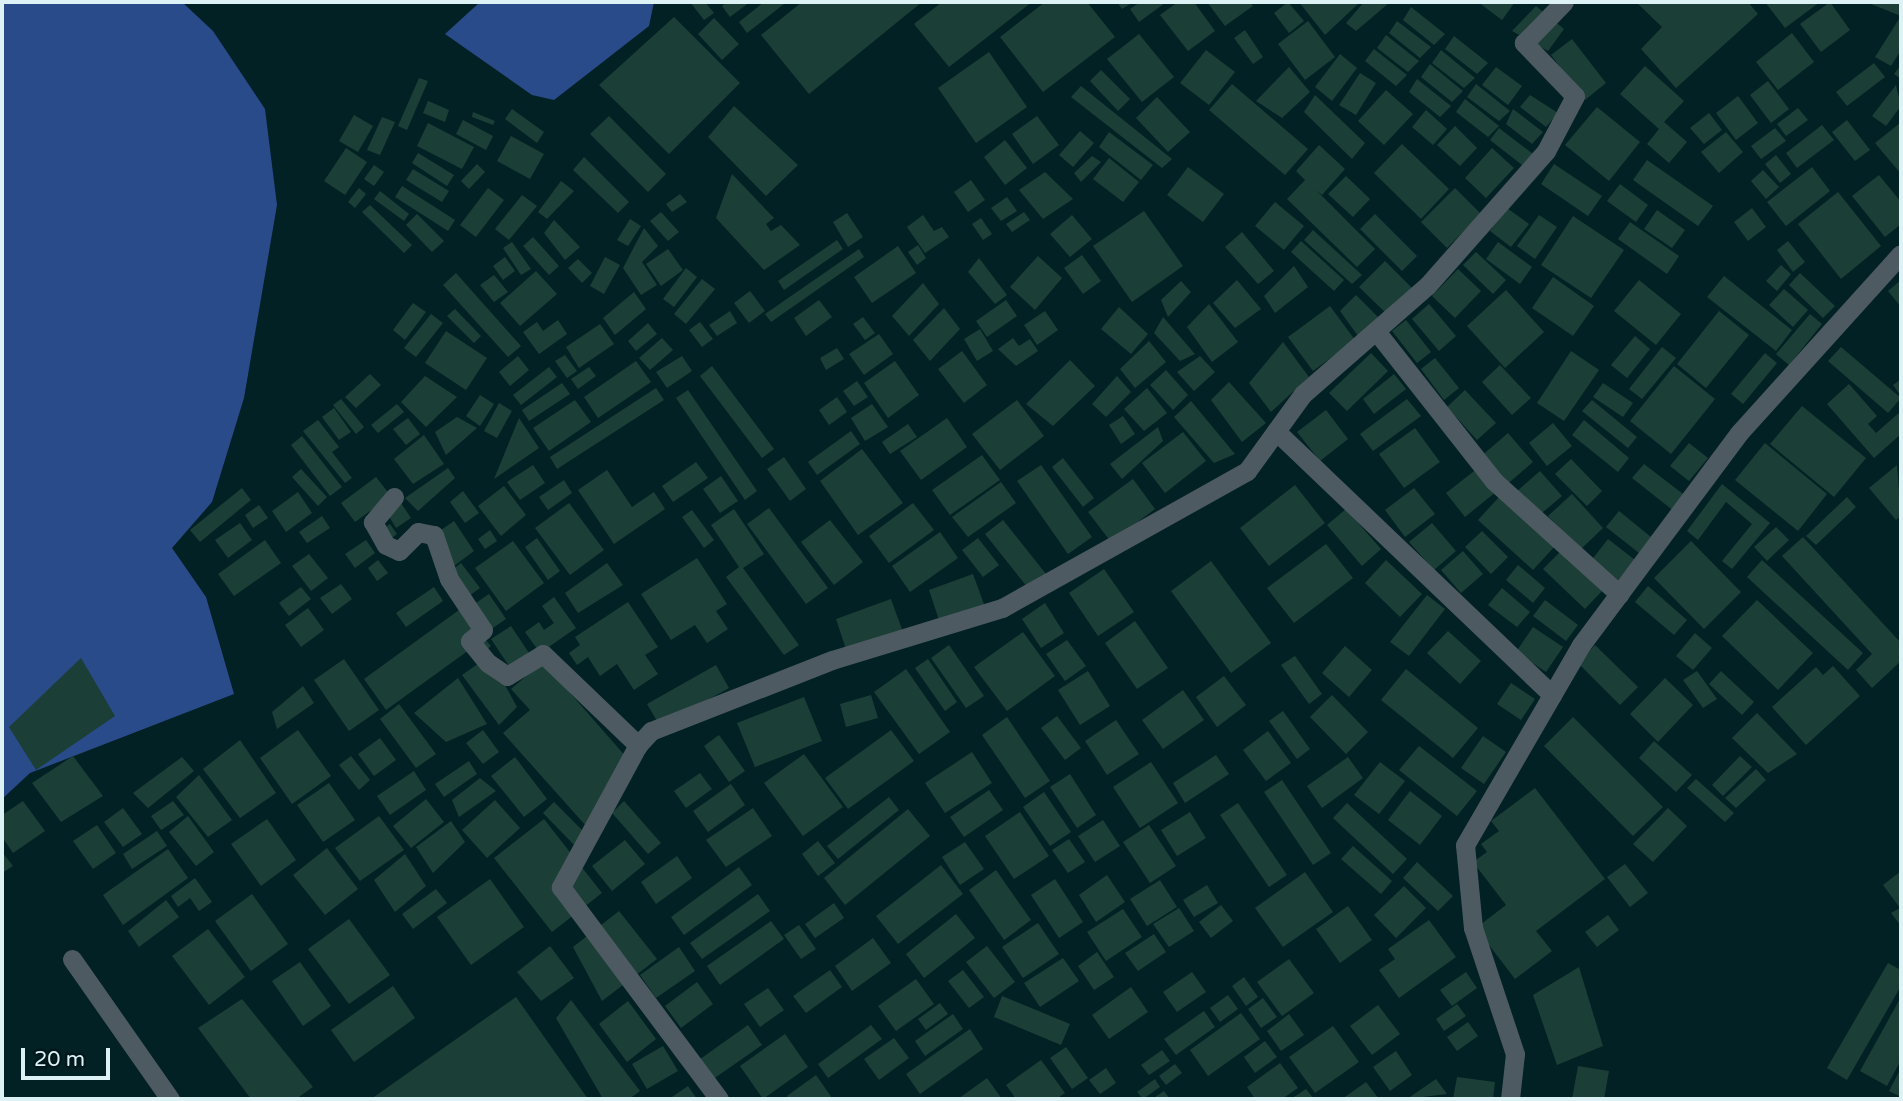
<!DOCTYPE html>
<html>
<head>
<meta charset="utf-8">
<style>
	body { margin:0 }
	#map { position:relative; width:1903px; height:1101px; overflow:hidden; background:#022124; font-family:"Varela Round",sans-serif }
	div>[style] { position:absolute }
	.water>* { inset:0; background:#294b8a }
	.building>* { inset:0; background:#1b3f36 }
	.minor>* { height:19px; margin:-9.5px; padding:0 9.5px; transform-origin:9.5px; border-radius:9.5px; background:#4d5a62 }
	span { translate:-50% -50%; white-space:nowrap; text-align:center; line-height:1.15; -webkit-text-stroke:7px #00181b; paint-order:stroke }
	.frame { position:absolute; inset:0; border:4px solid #dcf2f4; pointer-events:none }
	.scale { position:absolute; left:21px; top:1048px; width:89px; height:32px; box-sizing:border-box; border:4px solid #dcf2f4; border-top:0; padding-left:9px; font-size:21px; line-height:24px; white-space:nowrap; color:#dcf2f4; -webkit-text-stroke:5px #00181b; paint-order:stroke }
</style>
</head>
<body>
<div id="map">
	<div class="water">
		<i style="clip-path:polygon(2px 2px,182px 2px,213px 31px,265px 109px,277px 205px,244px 398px,212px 502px,172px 548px,206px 597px,234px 694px,30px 773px,2px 799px)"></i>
		<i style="clip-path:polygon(480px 2px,654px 2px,649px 26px,554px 100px,532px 95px,445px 34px)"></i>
	</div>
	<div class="building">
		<i style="clip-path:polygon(690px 2px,705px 2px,714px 13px,704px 20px)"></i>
		<i style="clip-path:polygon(727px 2px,750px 2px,730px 17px,722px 6px)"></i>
		<i style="clip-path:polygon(764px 2px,784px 4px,747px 33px,739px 22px)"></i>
		<i style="clip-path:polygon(802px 2px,922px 2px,809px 94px,761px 35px)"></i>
		<i style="clip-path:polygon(942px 2px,1032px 2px,949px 67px,914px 24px)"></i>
		<i style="clip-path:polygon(1045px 2px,1087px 2px,1115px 37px,1043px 92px,1000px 37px)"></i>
		<i style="clip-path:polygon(1117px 2px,1133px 2px,1122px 9px)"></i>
		<i style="clip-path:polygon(1140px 2px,1164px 2px,1165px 3px,1139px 22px,1130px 9px)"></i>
		<i style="clip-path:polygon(1178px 2px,1194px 2px,1215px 31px,1188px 51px,1160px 15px)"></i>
		<i style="clip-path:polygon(1207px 2px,1250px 2px,1253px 6px,1225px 26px)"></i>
		<i style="clip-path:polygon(1288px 2px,1304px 21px,1289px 33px,1274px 13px)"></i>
		<i style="clip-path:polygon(1299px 2px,1358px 2px,1359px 3px,1325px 35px)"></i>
		<i style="clip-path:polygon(1364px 2px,1389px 3px,1356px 31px,1346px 23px)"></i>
		<i style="clip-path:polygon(1478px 2px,1515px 2px,1502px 20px)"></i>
		<i style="clip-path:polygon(1636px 2px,1748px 2px,1758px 14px,1676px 88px,1641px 49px,1662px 27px)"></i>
		<i style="clip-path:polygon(1765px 2px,1820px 2px,1785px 28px)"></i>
		<i style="clip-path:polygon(1830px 2px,1850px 30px,1821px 52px,1800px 24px)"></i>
		<i style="clip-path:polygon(1866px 2px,1901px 2px,1901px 16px)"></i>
		<i style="clip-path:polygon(1536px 6px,1564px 29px,1548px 51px,1512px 31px)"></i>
		<i style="clip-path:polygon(1411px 7px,1445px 34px,1434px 45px,1403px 20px)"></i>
		<i style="clip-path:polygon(674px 17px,740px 83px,669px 154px,599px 85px)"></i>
		<i style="clip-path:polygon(714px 18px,739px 44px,722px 60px,698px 34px)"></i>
		<i style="clip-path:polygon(1899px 19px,1901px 50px,1891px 66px,1875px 57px)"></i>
		<i style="clip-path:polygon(1308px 21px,1335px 57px,1305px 80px,1278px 44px)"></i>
		<i style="clip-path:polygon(1397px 21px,1431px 47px,1420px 58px,1389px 33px)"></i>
		<i style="clip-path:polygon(1245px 30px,1263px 57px,1253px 64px,1234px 38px)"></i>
		<i style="clip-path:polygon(1792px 33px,1814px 62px,1778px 90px,1756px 62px)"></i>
		<i style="clip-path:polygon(1139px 34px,1174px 77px,1142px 102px,1107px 59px)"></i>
		<i style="clip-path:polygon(1386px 35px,1419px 61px,1408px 72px,1377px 48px)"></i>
		<i style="clip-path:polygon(1454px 36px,1488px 63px,1477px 74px,1445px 49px)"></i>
		<i style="clip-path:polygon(1572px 39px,1606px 83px,1585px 100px,1551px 55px)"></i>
		<i style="clip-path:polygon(1374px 49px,1407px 75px,1396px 86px,1365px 61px)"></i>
		<i style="clip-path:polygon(1206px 50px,1235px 72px,1209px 105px,1180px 83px)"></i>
		<i style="clip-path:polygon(1441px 50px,1475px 78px,1464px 88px,1432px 63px)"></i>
		<i style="clip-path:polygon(989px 52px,1027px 107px,976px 143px,938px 88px)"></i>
		<i style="clip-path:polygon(1340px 54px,1357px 68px,1332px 101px,1315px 87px)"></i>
		<i style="clip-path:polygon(1874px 63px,1885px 77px,1847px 106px,1836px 92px)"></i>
		<i style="clip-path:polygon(1430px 64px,1463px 91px,1452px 102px,1421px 77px)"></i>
		<i style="clip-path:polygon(1901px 65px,1901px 79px,1894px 74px)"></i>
		<i style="clip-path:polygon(1645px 66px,1684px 101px,1664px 122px,1687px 142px,1669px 163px,1647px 144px,1659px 129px,1620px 94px)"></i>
		<i style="clip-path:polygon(1289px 67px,1310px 92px,1282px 118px,1256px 101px)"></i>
		<i style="clip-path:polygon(1496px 67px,1522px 86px,1508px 105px,1482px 85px)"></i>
		<i style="clip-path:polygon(1101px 70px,1130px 99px,1118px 111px,1090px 81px)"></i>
		<i style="clip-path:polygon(1360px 73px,1376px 83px,1356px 115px,1339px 105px)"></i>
		<i style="clip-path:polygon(419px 78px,428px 81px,407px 130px,398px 126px)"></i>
		<i style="clip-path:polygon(1417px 79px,1451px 106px,1440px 117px,1409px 92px)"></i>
		<i style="clip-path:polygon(1768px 81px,1789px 109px,1771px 123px,1750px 95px)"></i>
		<i style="clip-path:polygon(1232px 84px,1308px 149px,1285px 175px,1209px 110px)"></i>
		<i style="clip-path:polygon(1476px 84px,1510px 111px,1499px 121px,1467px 97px)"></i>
		<i style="clip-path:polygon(1896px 85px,1901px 106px,1886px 126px,1872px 116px)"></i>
		<i style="clip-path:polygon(1081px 86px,1172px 159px,1162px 168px,1071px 97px)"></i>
		<i style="clip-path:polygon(1386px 90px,1413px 114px,1384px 145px,1358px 121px)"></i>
		<i style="clip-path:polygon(1315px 95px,1365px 143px,1352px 159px,1304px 112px)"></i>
		<i style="clip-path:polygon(1530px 95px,1558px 113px,1546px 127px,1520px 107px)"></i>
		<i style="clip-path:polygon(1738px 96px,1758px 123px,1736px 140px,1716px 113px)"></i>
		<i style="clip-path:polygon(1157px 97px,1190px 132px,1168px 152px,1136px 118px)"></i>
		<i style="clip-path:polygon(1465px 99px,1499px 126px,1488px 137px,1456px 112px)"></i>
		<i style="clip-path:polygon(428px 101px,449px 110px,445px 122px,423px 113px)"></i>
		<i style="clip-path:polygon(734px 106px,798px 165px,766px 196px,708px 137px)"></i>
		<i style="clip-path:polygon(1597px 107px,1640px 142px,1609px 181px,1565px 145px)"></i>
		<i style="clip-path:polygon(1798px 108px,1808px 120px,1786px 136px,1777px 124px)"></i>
		<i style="clip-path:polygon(512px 109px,544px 132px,537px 143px,505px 119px)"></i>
		<i style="clip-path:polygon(1513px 109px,1543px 132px,1532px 144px,1506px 124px)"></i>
		<i style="clip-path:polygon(1426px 110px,1447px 129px,1433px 145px,1412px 127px)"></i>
		<i style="clip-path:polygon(473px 112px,495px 121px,493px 125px,472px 117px)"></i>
		<i style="clip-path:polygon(1709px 113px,1722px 130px,1704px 144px,1690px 128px)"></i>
		<i style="clip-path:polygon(354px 115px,373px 126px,358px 152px,339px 141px)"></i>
		<i style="clip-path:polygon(609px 116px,666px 174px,648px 192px,590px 134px)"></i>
		<i style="clip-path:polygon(1037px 116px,1059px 145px,1033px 164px,1012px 134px)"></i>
		<i style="clip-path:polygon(382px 117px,395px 122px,380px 155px,367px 150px)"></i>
		<i style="clip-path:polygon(463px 120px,493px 136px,486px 150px,456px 134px)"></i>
		<i style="clip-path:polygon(1847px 120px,1870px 150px,1855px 161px,1832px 132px)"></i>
		<i style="clip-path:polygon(428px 123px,474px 147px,462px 169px,417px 146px)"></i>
		<i style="clip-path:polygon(1900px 123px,1901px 124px,1901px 174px,1875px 143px)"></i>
		<i style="clip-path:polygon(1822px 125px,1834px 140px,1797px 168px,1786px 153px)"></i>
		<i style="clip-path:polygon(1455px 126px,1477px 148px,1460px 166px,1437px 145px)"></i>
		<i style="clip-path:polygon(1499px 128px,1533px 154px,1522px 165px,1490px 140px)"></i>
		<i style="clip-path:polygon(1775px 128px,1786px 141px,1761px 159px,1751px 146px)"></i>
		<i style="clip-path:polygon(1080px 131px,1094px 143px,1073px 167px,1059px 155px)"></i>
		<i style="clip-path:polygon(1109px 132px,1153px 165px,1141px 180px,1099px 147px)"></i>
		<i style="clip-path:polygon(1726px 132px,1743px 152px,1719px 173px,1701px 152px)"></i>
		<i style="clip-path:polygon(511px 136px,544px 154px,530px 179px,497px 161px)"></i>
		<i style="clip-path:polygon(1005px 140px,1027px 168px,1005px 185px,984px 157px)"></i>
		<i style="clip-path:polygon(1402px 144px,1449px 189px,1421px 219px,1374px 173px)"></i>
		<i style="clip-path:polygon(1319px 145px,1345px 169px,1322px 195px,1316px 190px,1375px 249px,1357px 267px,1287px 199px,1305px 180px,1296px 171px)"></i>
		<i style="clip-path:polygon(346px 148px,367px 162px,345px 195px,324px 181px)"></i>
		<i style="clip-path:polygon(1492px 148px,1514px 168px,1486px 198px,1465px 178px)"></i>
		<i style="clip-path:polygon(418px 153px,454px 175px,447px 186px,412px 163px)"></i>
		<i style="clip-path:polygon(1776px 155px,1791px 174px,1780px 183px,1765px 164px)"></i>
		<i style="clip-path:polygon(1092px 156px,1101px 162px,1081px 182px,1074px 173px)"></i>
		<i style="clip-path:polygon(584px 157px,629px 202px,618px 213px,573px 170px)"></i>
		<i style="clip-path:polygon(1109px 158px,1139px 182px,1123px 202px,1093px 179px)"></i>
		<i style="clip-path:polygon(1647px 160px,1713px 206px,1698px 226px,1633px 180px)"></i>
		<i style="clip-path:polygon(477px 164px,485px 172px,469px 189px,461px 181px)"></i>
		<i style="clip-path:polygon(1554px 164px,1602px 196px,1588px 216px,1541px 184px)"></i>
		<i style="clip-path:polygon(374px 165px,384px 172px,374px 186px,364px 179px)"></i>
		<i style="clip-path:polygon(1188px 167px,1224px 194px,1203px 222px,1167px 195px)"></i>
		<i style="clip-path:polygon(1812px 167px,1830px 191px,1786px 226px,1767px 202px)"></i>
		<i style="clip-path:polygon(413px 169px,449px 191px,442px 202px,406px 180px)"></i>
		<i style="clip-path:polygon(1763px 170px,1779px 187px,1766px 199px,1751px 181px)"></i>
		<i style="clip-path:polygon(1045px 172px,1073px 199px,1043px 219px,1019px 190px)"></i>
		<i style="clip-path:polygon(732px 174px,774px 218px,766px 224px,771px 231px,781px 225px,800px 245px,764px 270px,716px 218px)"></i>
		<i style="clip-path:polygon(1879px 175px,1901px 202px,1901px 224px,1885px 237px,1852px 196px)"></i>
		<i style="clip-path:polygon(1346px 176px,1370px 199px,1353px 217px,1328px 194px)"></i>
		<i style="clip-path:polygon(971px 180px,985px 200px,968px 212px,954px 192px)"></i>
		<i style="clip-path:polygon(561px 181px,574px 191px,547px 219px,538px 212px)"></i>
		<i style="clip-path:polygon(1620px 184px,1648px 205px,1636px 222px,1607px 201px)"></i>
		<i style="clip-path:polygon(402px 186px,455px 220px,448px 231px,395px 197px)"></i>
		<i style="clip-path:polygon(359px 188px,366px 194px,355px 208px,348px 202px)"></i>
		<i style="clip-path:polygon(488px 188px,504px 200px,476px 237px,460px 225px)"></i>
		<i style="clip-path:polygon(1455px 188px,1481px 214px,1447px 248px,1421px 222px)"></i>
		<i style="clip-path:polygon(380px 191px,409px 214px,404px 221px,374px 199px)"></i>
		<i style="clip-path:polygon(1838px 192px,1881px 246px,1841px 279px,1798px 224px)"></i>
		<i style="clip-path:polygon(680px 194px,687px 202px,672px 212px,666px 204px)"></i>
		<i style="clip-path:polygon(522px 195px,537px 206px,509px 240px,495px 229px)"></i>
		<i style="clip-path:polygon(1007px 197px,1017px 211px,1001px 221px,991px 208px)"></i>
		<i style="clip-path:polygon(1275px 202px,1304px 226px,1284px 250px,1255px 226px)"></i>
		<i style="clip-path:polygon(370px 205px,412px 245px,404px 253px,362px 212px)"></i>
		<i style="clip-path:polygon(1507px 208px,1529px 224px,1511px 247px,1490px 231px)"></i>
		<i style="clip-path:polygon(1752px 208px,1766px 227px,1748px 241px,1734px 222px)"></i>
		<i style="clip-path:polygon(1657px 210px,1685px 230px,1672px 248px,1644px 229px)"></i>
		<i style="clip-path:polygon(1144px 211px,1183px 266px,1132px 302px,1093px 246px)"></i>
		<i style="clip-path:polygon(661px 212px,679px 232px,668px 241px,650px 221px)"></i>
		<i style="clip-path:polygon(1024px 212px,1030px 220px,1012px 232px,1006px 224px)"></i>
		<i style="clip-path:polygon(847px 213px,863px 237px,848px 247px,833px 222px)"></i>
		<i style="clip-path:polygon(417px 214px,444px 241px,432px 252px,406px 225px)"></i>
		<i style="clip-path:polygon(1375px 214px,1417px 256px,1402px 271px,1360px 229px)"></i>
		<i style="clip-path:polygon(923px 215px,934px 231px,942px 227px,949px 237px,925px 253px,907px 227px)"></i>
		<i style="clip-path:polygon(1072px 215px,1092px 239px,1070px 257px,1050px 234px)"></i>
		<i style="clip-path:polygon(1539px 215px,1557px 227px,1535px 259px,1517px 246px)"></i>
		<i style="clip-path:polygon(1573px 216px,1624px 250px,1591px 298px,1541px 265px)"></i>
		<i style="clip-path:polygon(981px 218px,992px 234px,983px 240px,972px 224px)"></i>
		<i style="clip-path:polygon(630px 219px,641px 226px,628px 246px,617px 240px)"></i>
		<i style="clip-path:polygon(554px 220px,580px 247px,565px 260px,544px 233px)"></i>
		<i style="clip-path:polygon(1630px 222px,1679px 256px,1667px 274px,1618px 239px)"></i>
		<i style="clip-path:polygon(644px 228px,658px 246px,642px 262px,657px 285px,641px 295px,623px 268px)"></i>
		<i style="clip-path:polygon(1313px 230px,1362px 275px,1352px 284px,1304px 240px)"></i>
		<i style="clip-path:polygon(1242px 232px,1274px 271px,1258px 284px,1225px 247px)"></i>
		<i style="clip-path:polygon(533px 237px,559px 266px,549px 275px,523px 246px)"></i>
		<i style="clip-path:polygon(837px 240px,843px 249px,784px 290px,778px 281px)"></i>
		<i style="clip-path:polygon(1301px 241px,1344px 280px,1334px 291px,1291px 252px)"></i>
		<i style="clip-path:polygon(1788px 241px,1805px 262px,1793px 272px,1777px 250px)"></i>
		<i style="clip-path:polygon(512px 242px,531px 269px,521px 275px,503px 248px)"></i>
		<i style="clip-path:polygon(1498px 242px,1532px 267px,1520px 284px,1486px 259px)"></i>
		<i style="clip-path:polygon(918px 245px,926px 258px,917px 265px,908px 252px)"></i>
		<i style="clip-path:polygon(898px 246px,916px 273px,872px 303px,854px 277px)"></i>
		<i style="clip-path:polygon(668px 249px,683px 270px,661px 286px,646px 264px)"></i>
		<i style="clip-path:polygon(859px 249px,864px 257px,771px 322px,765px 314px)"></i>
		<i style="clip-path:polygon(1476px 252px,1506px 280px,1493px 294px,1463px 265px)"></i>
		<i style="clip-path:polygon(1082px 255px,1101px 281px,1083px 294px,1064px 268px)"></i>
		<i style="clip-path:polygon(1038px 256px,1062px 278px,1035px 310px,1010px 287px)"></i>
		<i style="clip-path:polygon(505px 257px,515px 271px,503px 280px,493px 266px)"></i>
		<i style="clip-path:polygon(605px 257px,620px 265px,604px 294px,590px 286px)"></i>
		<i style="clip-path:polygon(979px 258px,1007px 295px,995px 304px,968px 272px)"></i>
		<i style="clip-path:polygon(578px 259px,592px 273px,582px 283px,568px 268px)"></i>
		<i style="clip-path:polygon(1385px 261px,1415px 291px,1390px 317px,1359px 287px)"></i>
		<i style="clip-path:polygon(1781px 265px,1791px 274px,1777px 291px,1766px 281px)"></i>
		<i style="clip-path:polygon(1294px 266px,1308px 287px,1275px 313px,1264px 296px)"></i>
		<i style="clip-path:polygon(686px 268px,697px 277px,674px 307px,663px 299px)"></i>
		<i style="clip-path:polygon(1458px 269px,1481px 291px,1455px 318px,1432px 296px)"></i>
		<i style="clip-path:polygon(536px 271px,557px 294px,520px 326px,500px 303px)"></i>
		<i style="clip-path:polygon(456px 273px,521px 346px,508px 357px,443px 285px)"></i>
		<i style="clip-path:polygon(1800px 273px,1835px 306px,1823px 318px,1789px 285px)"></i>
		<i style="clip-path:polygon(494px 275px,508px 292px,494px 302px,480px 285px)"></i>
		<i style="clip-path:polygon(1724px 276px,1792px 330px,1776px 351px,1707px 297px)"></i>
		<i style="clip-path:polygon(1553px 277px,1594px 306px,1573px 336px,1532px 308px)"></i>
		<i style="clip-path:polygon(702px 279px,715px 289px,686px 324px,674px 314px)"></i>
		<i style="clip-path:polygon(1237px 280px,1261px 309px,1235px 328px,1213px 303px)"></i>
		<i style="clip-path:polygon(1639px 280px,1681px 314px,1656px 345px,1614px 311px)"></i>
		<i style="clip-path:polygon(1901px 280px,1901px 307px,1888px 291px)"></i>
		<i style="clip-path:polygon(1181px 281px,1191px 292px,1168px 317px,1161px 300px)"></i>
		<i style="clip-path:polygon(923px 283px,939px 304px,909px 336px,892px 316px)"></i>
		<i style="clip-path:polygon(1784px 289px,1808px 310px,1793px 327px,1769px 305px)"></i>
		<i style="clip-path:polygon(1506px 290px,1544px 332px,1505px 368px,1467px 326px)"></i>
		<i style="clip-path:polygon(750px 291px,765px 311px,749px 323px,734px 303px)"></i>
		<i style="clip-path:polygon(634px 292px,646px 309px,615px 335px,603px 318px)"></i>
		<i style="clip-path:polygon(1356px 295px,1381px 320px,1358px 336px,1340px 311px)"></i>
		<i style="clip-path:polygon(819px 300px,832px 317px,806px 336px,794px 318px)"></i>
		<i style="clip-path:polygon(1006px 300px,1017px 316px,987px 337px,976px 321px)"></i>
		<i style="clip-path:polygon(413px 303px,426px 312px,405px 340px,393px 330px)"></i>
		<i style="clip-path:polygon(1209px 304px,1238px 342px,1212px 362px,1187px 327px)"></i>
		<i style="clip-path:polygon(1429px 304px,1456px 336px,1439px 351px,1412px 319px)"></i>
		<i style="clip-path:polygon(1330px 306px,1355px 340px,1313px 371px,1288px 337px)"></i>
		<i style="clip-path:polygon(1119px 307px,1148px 334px,1131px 354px,1101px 329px)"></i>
		<i style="clip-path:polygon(944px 308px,960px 329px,930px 361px,913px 340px)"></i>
		<i style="clip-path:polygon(455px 309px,481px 336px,474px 343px,447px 316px)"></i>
		<i style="clip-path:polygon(730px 311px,737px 323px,717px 336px,709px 325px)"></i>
		<i style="clip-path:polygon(1045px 311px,1058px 330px,1037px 345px,1024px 325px)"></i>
		<i style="clip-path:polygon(1719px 311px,1749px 335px,1706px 388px,1677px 364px)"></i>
		<i style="clip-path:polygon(431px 314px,443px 323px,416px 357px,404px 348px)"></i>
		<i style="clip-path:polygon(1810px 314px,1822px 324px,1789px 365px,1776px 354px)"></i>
		<i style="clip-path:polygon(863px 317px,875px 333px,865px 340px,853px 324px)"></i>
		<i style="clip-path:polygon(1163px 317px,1195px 354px,1180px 361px,1154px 333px)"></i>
		<i style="clip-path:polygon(558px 320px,567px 334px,539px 354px,523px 332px,537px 322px,543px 331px)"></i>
		<i style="clip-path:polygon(1406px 320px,1431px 352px,1417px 363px,1392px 331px)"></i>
		<i style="clip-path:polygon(700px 322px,713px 339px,702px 347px,689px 330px)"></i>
		<i style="clip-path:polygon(648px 323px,657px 334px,636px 351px,628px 341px)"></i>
		<i style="clip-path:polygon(600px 324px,614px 344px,579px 368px,566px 347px)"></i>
		<i style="clip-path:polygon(980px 329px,993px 351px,977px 361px,964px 339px)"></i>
		<i style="clip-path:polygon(446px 331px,487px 358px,466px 390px,425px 363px)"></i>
		<i style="clip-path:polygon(879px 334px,893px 354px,864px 375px,849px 354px)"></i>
		<i style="clip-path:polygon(1635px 336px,1650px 349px,1627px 378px,1611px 365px)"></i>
		<i style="clip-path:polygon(662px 338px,673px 350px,650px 370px,639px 358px)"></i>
		<i style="clip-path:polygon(1013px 338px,1019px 346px,1030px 339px,1038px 351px,1016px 366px,998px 349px)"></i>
		<i style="clip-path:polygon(1149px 341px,1166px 362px,1135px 388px,1120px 369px)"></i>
		<i style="clip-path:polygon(1283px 342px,1309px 377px,1271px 412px,1249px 383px)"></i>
		<i style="clip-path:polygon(1662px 347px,1676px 358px,1642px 399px,1629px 389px)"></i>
		<i style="clip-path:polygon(1841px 347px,1901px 398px,1888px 413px,1828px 361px)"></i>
		<i style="clip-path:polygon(837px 348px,844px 359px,826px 370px,820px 358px)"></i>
		<i style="clip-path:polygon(962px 351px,987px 385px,964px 403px,938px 369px)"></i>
		<i style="clip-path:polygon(1571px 351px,1599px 370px,1564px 421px,1537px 403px)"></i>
		<i style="clip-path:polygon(1371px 353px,1388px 371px,1347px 411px,1329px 393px)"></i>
		<i style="clip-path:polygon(1765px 353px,1777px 363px,1743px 404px,1731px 394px)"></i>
		<i style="clip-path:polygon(565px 355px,577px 371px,567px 378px,555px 361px)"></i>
		<i style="clip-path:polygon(518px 356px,529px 370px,510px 386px,499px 372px)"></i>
		<i style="clip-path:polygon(682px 356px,692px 371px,667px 388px,656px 372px)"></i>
		<i style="clip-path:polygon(1200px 356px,1215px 372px,1194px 391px,1177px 372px)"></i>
		<i style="clip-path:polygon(1435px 358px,1459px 388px,1444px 400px,1421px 369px)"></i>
		<i style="clip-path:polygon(1070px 360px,1095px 386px,1053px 426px,1026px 404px)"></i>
		<i style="clip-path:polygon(636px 361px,651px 382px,598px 418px,584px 397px)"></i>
		<i style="clip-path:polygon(895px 361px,919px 395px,888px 418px,864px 383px)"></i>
		<i style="clip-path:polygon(1500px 365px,1531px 398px,1512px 415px,1482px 382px)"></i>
		<i style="clip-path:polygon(712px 366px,774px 449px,762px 458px,700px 376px)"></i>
		<i style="clip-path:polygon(1674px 366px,1715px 399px,1671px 454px,1630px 421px)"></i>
		<i style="clip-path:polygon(549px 367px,557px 377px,521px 405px,513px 395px)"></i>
		<i style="clip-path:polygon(589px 367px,596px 376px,578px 389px,571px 379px)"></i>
		<i style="clip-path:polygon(1166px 370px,1188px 395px,1173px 410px,1150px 385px)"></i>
		<i style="clip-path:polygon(370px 374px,381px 385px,356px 408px,345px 397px)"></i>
		<i style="clip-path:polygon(1394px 374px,1406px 389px,1374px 414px,1363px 399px)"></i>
		<i style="clip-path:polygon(425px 376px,457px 397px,426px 427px,401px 402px)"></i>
		<i style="clip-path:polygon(1117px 376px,1131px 392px,1106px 417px,1092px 404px)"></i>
		<i style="clip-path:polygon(1901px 379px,1901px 396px,1893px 385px)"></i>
		<i style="clip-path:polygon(857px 381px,868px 397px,854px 406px,843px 391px)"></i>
		<i style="clip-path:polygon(1229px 382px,1266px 423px,1242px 442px,1211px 400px)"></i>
		<i style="clip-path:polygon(562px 383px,570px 394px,529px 421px,522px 410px)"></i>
		<i style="clip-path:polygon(1603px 383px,1633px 403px,1623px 417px,1593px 397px)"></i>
		<i style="clip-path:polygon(1849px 384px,1877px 416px,1868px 424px,1876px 433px,1901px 411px,1901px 434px,1874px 458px,1827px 404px)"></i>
		<i style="clip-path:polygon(656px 388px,664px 400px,557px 469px,550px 457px)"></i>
		<i style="clip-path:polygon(1147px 388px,1167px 413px,1144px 431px,1124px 409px)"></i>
		<i style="clip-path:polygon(688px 390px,757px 491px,745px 500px,676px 398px)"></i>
		<i style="clip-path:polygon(1465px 390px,1496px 423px,1477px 440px,1447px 407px)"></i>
		<i style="clip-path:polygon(480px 395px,494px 404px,480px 426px,466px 416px)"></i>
		<i style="clip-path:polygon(837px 397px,847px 412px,829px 425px,819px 410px)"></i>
		<i style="clip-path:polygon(341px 399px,364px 427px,356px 434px,333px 405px)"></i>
		<i style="clip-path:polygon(1407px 399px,1421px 416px,1373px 451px,1360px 434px)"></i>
		<i style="clip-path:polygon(575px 400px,591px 422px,549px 451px,533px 428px)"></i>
		<i style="clip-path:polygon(1017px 400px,1044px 436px,1000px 470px,972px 434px)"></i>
		<i style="clip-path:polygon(1592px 400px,1637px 437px,1628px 448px,1582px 411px)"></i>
		<i style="clip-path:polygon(1191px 401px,1235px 454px,1214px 463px,1174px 417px)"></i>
		<i style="clip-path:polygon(499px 403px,512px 411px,497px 438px,484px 431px)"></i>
		<i style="clip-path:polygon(397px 404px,404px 412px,378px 433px,371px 425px)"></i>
		<i style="clip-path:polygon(872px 404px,888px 427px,865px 441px,851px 418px)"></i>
		<i style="clip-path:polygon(1802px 406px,1866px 458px,1834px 497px,1770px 444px)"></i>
		<i style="clip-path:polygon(334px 408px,351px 432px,339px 440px,322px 417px)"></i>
		<i style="clip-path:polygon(1326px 410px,1348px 439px,1320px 461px,1297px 432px)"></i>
		<i style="clip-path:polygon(1123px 416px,1135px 434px,1121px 444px,1109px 425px)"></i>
		<i style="clip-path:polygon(457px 417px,477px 428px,446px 455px,435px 432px)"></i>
		<i style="clip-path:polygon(408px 418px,420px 434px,406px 445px,393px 429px)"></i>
		<i style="clip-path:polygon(519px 418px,539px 448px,494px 479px)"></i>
		<i style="clip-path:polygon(947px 418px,967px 447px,921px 480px,900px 451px)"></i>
		<i style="clip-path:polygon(318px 420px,339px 447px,332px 452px,352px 478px,345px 483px,303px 431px)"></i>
		<i style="clip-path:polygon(1584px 420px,1629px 458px,1618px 472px,1572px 435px)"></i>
		<i style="clip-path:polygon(1553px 423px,1572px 446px,1547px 466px,1529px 443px)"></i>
		<i style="clip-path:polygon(908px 424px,917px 437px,890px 454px,882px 442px)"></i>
		<i style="clip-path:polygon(1158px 427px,1163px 441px,1122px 479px,1110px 464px)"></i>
		<i style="clip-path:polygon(1415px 428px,1440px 462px,1404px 488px,1379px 454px)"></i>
		<i style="clip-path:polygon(851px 431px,860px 444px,817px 475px,808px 462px)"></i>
		<i style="clip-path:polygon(1183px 432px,1206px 461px,1165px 493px,1142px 463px)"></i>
		<i style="clip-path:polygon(1508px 433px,1533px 462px,1504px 487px,1479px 458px)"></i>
		<i style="clip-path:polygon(424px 435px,444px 464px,413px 484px,394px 459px)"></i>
		<i style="clip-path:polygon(302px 436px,342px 487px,330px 496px,291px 445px)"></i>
		<i style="clip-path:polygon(1689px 443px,1708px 458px,1689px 481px,1670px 466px)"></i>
		<i style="clip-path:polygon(1765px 443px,1827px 494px,1798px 531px,1735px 480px)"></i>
		<i style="clip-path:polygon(862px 449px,903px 503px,858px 535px,820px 481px)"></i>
		<i style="clip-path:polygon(982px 455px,1000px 480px,950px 515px,932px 490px)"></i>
		<i style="clip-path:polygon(784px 457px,806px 489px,790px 501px,767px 469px)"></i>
		<i style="clip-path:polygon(1063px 458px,1094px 498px,1083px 507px,1052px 467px)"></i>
		<i style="clip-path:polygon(1571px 459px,1602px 491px,1587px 506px,1555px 474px)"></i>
		<i style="clip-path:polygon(696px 462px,708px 478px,673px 502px,662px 486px)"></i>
		<i style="clip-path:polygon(1644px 464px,1687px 497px,1675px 512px,1632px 478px)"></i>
		<i style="clip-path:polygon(533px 465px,545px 483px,520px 500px,507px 482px)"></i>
		<i style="clip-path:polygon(1041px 465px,1092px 537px,1068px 554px,1017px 481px)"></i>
		<i style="clip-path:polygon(1897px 465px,1901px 516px,1896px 520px,1869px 488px)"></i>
		<i style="clip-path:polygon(448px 468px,455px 478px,418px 511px,405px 498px)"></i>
		<i style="clip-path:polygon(1478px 468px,1497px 491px,1465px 517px,1446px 493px)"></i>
		<i style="clip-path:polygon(301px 469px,327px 497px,318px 506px,292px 477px)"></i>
		<i style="clip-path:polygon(607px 470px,632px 507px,654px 492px,665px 509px,614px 544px,578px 490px)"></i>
		<i style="clip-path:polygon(1540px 471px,1562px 496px,1536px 518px,1515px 493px)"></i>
		<i style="clip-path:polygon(721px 476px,738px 501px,720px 513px,703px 489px)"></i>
		<i style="clip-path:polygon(376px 477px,391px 496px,355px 522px,341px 503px)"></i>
		<i style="clip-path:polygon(1133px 479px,1155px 509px,1111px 542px,1088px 512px)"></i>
		<i style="clip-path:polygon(564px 480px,572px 493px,548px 510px,539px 497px)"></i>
		<i style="clip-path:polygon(1001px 482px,1016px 503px,968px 537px,952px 517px)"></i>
		<i style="clip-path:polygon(1722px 484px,1770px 523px,1732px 569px,1722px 561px,1752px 524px,1726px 502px,1698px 540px,1687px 531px)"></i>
		<i style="clip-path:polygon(1295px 485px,1325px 523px,1269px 566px,1240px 528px)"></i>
		<i style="clip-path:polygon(504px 486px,526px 515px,501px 536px,478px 506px)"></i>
		<i style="clip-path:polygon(242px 488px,251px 500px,200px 542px,190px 530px)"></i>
		<i style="clip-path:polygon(1414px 488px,1435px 514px,1405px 537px,1385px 510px)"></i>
		<i style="clip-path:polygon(463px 491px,479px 513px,465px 523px,450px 502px)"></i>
		<i style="clip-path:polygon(298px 492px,312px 513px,286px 532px,272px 511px)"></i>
		<i style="clip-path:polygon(1572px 494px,1603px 528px,1580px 550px,1548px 516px)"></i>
		<i style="clip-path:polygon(1500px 496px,1555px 546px,1533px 570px,1478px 520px)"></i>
		<i style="clip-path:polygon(1847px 497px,1856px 507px,1816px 545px,1806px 536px)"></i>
		<i style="clip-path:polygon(401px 503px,411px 518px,396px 528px,387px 513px)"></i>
		<i style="clip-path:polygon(569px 503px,604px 550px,570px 575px,535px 528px)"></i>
		<i style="clip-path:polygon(913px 503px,934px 530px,889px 563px,869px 536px)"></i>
		<i style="clip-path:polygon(259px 505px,268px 518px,253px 528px,245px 515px)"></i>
		<i style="clip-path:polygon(769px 508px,828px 588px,806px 604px,747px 524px)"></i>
		<i style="clip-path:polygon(734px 509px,764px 554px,743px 568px,799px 645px,784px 655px,726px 577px,739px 567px,711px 525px)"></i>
		<i style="clip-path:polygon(1346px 509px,1381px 549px,1362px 566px,1327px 525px)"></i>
		<i style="clip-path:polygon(692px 510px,714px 540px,704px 548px,682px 517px)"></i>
		<i style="clip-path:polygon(1619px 511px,1651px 537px,1639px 553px,1606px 527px)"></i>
		<i style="clip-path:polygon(322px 516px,330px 528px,307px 543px,299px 532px)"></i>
		<i style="clip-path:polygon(830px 520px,863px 562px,834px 585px,801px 542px)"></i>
		<i style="clip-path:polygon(1003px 520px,1046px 574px,1028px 588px,985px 534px)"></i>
		<i style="clip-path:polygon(454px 521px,474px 551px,446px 572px,425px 541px)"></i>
		<i style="clip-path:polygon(240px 523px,252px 540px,228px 558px,215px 540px)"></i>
		<i style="clip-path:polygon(1432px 523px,1456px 551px,1434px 570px,1409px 542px)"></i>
		<i style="clip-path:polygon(390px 524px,397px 534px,388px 541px,380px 531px)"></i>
		<i style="clip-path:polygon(1776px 527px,1789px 540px,1767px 561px,1754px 547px)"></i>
		<i style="clip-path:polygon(490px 530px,497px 541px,485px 549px,478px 539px)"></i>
		<i style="clip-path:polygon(1482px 531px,1508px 557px,1491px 574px,1465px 547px)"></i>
		<i style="clip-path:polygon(940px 532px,958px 558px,910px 592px,892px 566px)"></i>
		<i style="clip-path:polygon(1803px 537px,1901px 643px,1901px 661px,1872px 688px,1856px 670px,1872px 654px,1782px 556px)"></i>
		<i style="clip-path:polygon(537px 538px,560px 571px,548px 580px,525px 547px)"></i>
		<i style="clip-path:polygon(978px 538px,999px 565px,983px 577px,962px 550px)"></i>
		<i style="clip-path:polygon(1608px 539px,1635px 560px,1616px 583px,1590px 562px)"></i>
		<i style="clip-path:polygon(265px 540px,281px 563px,234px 596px,218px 574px)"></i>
		<i style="clip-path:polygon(366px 540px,375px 553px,355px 568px,345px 554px)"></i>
		<i style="clip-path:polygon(513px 541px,544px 583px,506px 611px,475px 568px)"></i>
		<i style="clip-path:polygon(1691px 541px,1741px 592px,1704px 629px,1654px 578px)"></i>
		<i style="clip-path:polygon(1326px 544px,1353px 578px,1294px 623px,1267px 588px)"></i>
		<i style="clip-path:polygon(1463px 551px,1483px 574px,1461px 593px,1441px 570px)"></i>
		<i style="clip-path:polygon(1560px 552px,1602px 591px,1585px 609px,1543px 569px)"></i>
		<i style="clip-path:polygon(309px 554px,328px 578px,311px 591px,292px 566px)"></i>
		<i style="clip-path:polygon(697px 558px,727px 604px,716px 611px,728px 629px,707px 643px,695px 625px,671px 640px,641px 594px)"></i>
		<i style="clip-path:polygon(378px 560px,388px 573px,377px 581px,368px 568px)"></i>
		<i style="clip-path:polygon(1386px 560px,1422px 594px,1400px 617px,1365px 583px)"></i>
		<i style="clip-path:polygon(1762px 560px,1863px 653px,1848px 670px,1747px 577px)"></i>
		<i style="clip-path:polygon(1211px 561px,1271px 643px,1231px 673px,1171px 591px)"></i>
		<i style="clip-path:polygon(461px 563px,480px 588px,469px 596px,451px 571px)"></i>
		<i style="clip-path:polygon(607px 563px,623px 585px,578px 613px,565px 593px)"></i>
		<i style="clip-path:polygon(1518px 565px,1545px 588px,1533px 603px,1506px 580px)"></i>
		<i style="clip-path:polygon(1104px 569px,1134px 612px,1098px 636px,1069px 593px)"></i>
		<i style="clip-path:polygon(973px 574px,985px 607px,940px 623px,929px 590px)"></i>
		<i style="clip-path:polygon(341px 584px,352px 599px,332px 614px,320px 598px)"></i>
		<i style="clip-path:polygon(1648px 586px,1687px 620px,1674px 635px,1635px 602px)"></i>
		<i style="clip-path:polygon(301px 587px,311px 599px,289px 616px,279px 603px)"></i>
		<i style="clip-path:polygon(434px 587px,443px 601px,406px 627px,396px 613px)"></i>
		<i style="clip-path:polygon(1502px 588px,1530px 612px,1517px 627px,1488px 605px)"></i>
		<i style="clip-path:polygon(489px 594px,506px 619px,487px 632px,470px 607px)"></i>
		<i style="clip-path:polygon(1427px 595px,1445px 609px,1409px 656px,1390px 642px)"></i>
		<i style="clip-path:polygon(554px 597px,576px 628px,540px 653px,525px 632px,539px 622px,544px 630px,554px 623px,542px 606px)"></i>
		<i style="clip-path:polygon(891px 599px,904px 635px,848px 655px,836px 619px)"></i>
		<i style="clip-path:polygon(1545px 600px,1578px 625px,1566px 641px,1533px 616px)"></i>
		<i style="clip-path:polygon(1757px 600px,1813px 653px,1778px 690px,1722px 636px)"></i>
		<i style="clip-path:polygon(628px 602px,658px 647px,645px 655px,658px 674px,634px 690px,617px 664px,600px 676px,588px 657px,577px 665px,569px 653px,580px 645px,575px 637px)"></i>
		<i style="clip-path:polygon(1045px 603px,1064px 633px,1041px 648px,1022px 619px)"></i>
		<i style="clip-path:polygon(308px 608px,324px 630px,301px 647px,285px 625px)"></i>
		<i style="clip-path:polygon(459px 610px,491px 646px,483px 653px,476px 645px,386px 710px,364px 679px)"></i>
		<i style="clip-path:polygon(1135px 621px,1168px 668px,1137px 689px,1105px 643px)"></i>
		<i style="clip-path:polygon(511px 626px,531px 656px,511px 669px,491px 639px)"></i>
		<i style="clip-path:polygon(1533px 627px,1563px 647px,1546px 672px,1516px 652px)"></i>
		<i style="clip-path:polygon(1448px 631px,1481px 661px,1460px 684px,1427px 653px)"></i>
		<i style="clip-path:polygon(1023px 632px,1055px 676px,1007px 711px,974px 667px)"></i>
		<i style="clip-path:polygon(1695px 633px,1712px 648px,1693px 670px,1676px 656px)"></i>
		<i style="clip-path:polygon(1067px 640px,1086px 666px,1065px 681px,1046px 654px)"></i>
		<i style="clip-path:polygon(949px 645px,984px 696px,966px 708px,931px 658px)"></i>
		<i style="clip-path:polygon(1595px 645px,1638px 687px,1620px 705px,1578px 663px)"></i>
		<i style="clip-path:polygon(1345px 646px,1372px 670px,1349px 697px,1322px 673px)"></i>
		<i style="clip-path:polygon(489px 656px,517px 707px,499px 725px,462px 675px)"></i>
		<i style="clip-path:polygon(1295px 656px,1322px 694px,1309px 704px,1281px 665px)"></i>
		<i style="clip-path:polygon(81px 658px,115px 716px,36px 770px,9px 727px)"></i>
		<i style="clip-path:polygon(344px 659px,379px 710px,349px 731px,314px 680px)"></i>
		<i style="clip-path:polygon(928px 659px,957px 702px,945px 711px,915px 668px)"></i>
		<i style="clip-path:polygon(543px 662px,627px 758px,587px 827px,503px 733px,530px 710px,511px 689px)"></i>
		<i style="clip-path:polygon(716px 665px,729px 688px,660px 726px,647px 704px)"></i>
		<i style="clip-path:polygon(1833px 666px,1860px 696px,1806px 745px,1772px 707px,1816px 667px,1823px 675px)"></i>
		<i style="clip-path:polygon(906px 669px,950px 732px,919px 754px,874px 692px)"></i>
		<i style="clip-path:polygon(1406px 669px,1478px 728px,1453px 758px,1381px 700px)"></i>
		<i style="clip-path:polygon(1088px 671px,1110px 706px,1080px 725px,1058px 690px)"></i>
		<i style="clip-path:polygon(1697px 671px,1717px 699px,1703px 708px,1683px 680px)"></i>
		<i style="clip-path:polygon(1721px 671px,1754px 702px,1742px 715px,1709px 684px)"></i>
		<i style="clip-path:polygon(1224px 676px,1246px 705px,1217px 727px,1196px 697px)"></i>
		<i style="clip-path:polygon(458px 678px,487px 724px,446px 742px,414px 713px)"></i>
		<i style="clip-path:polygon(1665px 678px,1693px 705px,1658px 742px,1630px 714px)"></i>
		<i style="clip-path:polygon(1511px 683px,1535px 699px,1521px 720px,1497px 704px)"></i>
		<i style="clip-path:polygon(303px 686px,314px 703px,277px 729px,272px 712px)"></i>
		<i style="clip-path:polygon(1183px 690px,1204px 720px,1163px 749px,1142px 720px)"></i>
		<i style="clip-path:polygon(871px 695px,878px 718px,846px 727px,840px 704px)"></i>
		<i style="clip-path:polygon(1332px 695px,1368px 732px,1346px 754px,1310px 717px)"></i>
		<i style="clip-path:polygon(804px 697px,822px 741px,755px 767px,737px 723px)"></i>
		<i style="clip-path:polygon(399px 704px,436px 754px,416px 768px,380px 719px)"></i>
		<i style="clip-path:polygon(1283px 711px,1310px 749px,1297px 759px,1269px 721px)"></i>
		<i style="clip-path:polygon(1757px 713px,1797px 754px,1768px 773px,1732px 738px)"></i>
		<i style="clip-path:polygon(1057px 716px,1081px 748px,1065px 760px,1041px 728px)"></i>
		<i style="clip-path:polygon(1007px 717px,1050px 781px,1025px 798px,982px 735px)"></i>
		<i style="clip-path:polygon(1573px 717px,1663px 807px,1633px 836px,1544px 746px)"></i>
		<i style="clip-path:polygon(1116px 720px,1139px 754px,1107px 775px,1085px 741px)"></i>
		<i style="clip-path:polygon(298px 730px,331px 776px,292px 804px,260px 758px)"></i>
		<i style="clip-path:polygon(483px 730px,499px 752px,483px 764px,466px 743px)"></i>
		<i style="clip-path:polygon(891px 730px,914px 761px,848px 809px,825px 778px)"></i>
		<i style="clip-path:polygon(1268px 731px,1291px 763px,1266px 781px,1243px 750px)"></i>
		<i style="clip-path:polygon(719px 735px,745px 771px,729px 782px,704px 746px)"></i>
		<i style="clip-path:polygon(1483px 736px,1506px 752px,1484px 784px,1461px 768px)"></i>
		<i style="clip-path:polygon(380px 738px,396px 760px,374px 776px,358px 754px)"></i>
		<i style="clip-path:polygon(240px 740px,276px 793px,240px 818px,203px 769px)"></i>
		<i style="clip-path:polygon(1654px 741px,1692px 775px,1676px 792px,1639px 758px)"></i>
		<i style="clip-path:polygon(1419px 746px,1477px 791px,1457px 816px,1399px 770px)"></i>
		<i style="clip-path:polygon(972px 752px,992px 783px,945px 813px,925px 783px)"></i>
		<i style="clip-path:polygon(804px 754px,843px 807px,803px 836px,764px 783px)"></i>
		<i style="clip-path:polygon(1216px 755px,1229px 774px,1185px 803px,1173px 783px)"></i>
		<i style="clip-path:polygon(73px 756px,103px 796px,61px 822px,32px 783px)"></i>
		<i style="clip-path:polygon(351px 756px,370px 780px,359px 790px,339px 765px)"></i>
		<i style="clip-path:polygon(1740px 756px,1752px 767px,1723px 796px,1712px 785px)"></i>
		<i style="clip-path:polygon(182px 757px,194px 771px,148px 808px,133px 793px)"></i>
		<i style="clip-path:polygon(515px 757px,547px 799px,524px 817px,491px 776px)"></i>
		<i style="clip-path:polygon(1348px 757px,1363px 778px,1322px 808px,1307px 786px)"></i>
		<i style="clip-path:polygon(469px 761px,477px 774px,444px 797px,435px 784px)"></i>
		<i style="clip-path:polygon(1151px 762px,1178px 803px,1140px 828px,1113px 787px)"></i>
		<i style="clip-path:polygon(1380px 762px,1405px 781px,1379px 814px,1354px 795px)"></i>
		<i style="clip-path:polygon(1756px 769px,1766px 780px,1736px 808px,1725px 798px)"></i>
		<i style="clip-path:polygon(414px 771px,426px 790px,390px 815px,377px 796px)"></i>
		<i style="clip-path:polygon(700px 773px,712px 789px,686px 808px,674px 791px)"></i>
		<i style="clip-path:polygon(1070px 774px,1096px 815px,1077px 828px,1050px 787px)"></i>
		<i style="clip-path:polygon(199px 775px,232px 820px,208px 837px,176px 797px)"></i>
		<i style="clip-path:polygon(480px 778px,496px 791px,459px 817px,452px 800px)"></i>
		<i style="clip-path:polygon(1696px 779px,1734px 813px,1725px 822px,1687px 788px)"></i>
		<i style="clip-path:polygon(1282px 780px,1331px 853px,1313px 865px,1264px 792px)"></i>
		<i style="clip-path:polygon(329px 783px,355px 820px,323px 842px,297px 805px)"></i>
		<i style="clip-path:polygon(731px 784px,745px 805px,708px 832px,693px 811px)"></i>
		<i style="clip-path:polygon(1535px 788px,1605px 879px,1536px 931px,1552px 951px,1515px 979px,1476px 928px,1506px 905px,1473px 862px,1487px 852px,1481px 844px,1499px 831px,1491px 821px)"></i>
		<i style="clip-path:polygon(989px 790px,1003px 810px,964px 837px,950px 817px)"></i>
		<i style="clip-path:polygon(1410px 791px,1442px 816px,1420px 845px,1388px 820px)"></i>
		<i style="clip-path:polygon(1044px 792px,1071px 832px,1050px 846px,1023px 807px)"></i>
		<i style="clip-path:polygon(889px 797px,899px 810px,838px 859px,827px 846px)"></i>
		<i style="clip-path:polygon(426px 799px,444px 822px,411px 848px,393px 826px)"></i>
		<i style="clip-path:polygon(495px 800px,520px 828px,487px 858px,462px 830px)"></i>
		<i style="clip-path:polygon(23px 801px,45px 831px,13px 853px,2px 837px,2px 815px)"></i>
		<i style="clip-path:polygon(173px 801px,184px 815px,161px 830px,151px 816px)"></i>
		<i style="clip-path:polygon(624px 801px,661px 843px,648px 854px,612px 813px)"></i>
		<i style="clip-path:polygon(554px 802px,588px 836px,576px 847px,543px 813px)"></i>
		<i style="clip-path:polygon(1238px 803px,1287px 875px,1269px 887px,1220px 815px)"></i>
		<i style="clip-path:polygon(1347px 803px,1407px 859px,1393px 874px,1333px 818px)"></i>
		<i style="clip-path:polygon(123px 808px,142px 834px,123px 847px,104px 822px)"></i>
		<i style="clip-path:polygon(753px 808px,772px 836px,726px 867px,706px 840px)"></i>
		<i style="clip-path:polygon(1668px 808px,1687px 826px,1653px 862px,1633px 844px)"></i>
		<i style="clip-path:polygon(908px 809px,930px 836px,845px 905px,824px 878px)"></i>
		<i style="clip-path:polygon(1020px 812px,1049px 856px,1014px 879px,985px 836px)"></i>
		<i style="clip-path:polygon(1190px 812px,1206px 838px,1177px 856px,1161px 830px)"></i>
		<i style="clip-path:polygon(188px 816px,214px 852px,196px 866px,169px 832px)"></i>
		<i style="clip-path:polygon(379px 816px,404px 850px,360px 881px,335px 848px)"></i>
		<i style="clip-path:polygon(267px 819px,296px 860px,261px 886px,231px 844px)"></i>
		<i style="clip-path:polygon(544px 819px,602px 893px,552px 932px,494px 858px)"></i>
		<i style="clip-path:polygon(1103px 820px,1120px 846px,1095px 862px,1078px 836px)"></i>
		<i style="clip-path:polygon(451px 821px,465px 842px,433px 873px,416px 847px)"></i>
		<i style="clip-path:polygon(97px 825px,116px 853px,93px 869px,73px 841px)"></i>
		<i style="clip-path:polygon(1149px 825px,1176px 866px,1150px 883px,1123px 842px)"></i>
		<i style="clip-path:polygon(157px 831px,167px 846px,132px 869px,123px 854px)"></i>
		<i style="clip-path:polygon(1069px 839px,1085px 862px,1068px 873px,1052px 850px)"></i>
		<i style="clip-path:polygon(625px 840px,645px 864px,612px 891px,592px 866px)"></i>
		<i style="clip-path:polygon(818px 841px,835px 863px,818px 876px,802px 854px)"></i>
		<i style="clip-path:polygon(965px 842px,984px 869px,960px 885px,942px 857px)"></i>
		<i style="clip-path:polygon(1353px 846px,1392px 881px,1381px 894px,1341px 859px)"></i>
		<i style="clip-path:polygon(327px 848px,358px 889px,325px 915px,293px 875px)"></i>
		<i style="clip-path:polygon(168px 849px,188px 878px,123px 925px,103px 895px)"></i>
		<i style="clip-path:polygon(2px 852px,13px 866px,2px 873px)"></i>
		<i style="clip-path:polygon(405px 854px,426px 886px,395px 912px,374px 880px)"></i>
		<i style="clip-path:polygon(677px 856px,692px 878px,656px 904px,641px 882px)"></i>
		<i style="clip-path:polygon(1417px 862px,1453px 896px,1438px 911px,1403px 878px)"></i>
		<i style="clip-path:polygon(1625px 864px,1648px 893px,1630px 907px,1607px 877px)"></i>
		<i style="clip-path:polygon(941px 865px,963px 894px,898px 944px,876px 916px)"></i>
		<i style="clip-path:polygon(739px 867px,752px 885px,684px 935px,671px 917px)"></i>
		<i style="clip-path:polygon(996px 870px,1031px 920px,1004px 940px,969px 890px)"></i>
		<i style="clip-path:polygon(1901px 871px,1901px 926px,1891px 913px,1900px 908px,1883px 885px)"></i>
		<i style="clip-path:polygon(1305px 872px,1333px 912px,1283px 947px,1255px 908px)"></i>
		<i style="clip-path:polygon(1107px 875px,1125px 902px,1096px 922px,1079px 895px)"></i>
		<i style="clip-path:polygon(195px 878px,212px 902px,199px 911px,190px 898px,178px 907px,171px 896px)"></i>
		<i style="clip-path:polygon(490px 879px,524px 927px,471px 965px,437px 917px)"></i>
		<i style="clip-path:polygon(1055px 879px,1083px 922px,1059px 938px,1031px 895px)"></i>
		<i style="clip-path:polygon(1160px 880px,1177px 907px,1147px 926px,1130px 899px)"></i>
		<i style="clip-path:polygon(1207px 885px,1218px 903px,1194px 917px,1183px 900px)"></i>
		<i style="clip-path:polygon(1404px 886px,1426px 908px,1396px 938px,1374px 915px)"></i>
		<i style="clip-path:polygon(436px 889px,447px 903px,413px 929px,402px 914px)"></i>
		<i style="clip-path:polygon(252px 894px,288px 944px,251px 971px,215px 921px)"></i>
		<i style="clip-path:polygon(758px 894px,770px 911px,702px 959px,690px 943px)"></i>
		<i style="clip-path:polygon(166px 900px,179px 917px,139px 947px,128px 931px)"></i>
		<i style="clip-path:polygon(834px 903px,844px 918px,815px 938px,805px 924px)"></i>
		<i style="clip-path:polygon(1221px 905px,1233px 921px,1211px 938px,1199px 922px)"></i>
		<i style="clip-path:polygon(1348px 906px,1372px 940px,1340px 963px,1316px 929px)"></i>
		<i style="clip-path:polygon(1179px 908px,1194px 931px,1169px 947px,1153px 924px)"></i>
		<i style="clip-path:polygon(1123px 909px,1142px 937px,1106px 961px,1087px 932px)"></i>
		<i style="clip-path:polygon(619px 911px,657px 959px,602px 1001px,573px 947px)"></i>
		<i style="clip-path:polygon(956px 914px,975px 938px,924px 978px,906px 954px)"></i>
		<i style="clip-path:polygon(1608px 915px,1619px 930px,1597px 947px,1585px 932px)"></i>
		<i style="clip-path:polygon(349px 919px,390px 975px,349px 1004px,308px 949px)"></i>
		<i style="clip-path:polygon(1429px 920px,1456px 957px,1399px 998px,1379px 970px,1395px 959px,1388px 949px)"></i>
		<i style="clip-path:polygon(771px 921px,784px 939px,720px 985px,707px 966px)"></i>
		<i style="clip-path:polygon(1038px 923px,1059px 954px,1023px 978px,1002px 947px)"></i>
		<i style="clip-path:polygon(799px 925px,816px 949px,801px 959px,784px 935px)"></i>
		<i style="clip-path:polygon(208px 929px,245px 977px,209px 1005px,172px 956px)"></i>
		<i style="clip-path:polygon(1154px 934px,1166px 952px,1138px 971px,1125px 953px)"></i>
		<i style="clip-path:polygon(873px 938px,891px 963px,852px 991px,835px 966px)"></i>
		<i style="clip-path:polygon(550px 946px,574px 978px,541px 1001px,517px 972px)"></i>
		<i style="clip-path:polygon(987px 946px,1015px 982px,994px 998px,966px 962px)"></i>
		<i style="clip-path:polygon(679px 947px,695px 971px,656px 998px,640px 975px)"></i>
		<i style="clip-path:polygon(1097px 952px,1114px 977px,1094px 990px,1078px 966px)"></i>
		<i style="clip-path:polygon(1063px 958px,1079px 981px,1040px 1007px,1024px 983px)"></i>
		<i style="clip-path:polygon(1289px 959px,1314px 993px,1282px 1016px,1257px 982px)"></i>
		<i style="clip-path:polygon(300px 962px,331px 1006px,303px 1026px,272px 981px)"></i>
		<i style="clip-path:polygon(1888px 963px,1901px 970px,1901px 986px,1847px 1080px,1827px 1068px)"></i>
		<i style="clip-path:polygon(1579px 967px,1603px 1046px,1557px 1065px,1533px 995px)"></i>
		<i style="clip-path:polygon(830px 970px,842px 987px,806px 1013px,793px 996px)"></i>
		<i style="clip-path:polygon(963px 970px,984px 997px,969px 1008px,948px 981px)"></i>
		<i style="clip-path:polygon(1192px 972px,1206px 992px,1177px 1012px,1163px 992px)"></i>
		<i style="clip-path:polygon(1466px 972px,1477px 988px,1452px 1006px,1440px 990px)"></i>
		<i style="clip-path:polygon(1244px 977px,1258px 997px,1246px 1006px,1232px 986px)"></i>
		<i style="clip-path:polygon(916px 979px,934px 1004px,896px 1031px,878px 1006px)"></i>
		<i style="clip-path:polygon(697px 982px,713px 1004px,681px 1028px,665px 1006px)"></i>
		<i style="clip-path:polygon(393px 986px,415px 1018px,354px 1062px,331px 1030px)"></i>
		<i style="clip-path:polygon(1131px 987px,1148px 1012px,1109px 1039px,1092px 1015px)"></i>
		<i style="clip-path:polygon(768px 988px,784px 1010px,760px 1027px,744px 1004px)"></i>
		<i style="clip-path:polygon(1228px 995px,1238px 1009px,1220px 1022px,1210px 1008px)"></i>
		<i style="clip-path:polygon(1002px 996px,1070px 1024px,1061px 1045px,994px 1017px)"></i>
		<i style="clip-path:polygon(516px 997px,588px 1099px,371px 1099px)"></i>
		<i style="clip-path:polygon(1901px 997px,1901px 1060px,1887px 1086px,1860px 1071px)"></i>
		<i style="clip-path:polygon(1263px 998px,1277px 1017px,1261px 1028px,1248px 1009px)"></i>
		<i style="clip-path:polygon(242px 999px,313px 1087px,296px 1099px,251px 1099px,198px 1028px)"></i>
		<i style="clip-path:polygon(571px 1000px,640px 1091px,629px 1099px,603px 1099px,556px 1018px)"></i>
		<i style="clip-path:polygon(628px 1001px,656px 1039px,627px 1062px,599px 1024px)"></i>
		<i style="clip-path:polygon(940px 1003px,948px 1014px,926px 1030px,918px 1019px)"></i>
		<i style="clip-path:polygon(1457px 1004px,1466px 1016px,1444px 1031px,1436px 1019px)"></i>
		<i style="clip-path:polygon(1378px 1005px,1400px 1034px,1372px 1055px,1350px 1026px)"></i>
		<i style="clip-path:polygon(1204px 1011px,1215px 1027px,1176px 1055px,1164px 1039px)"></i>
		<i style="clip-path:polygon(1241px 1013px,1260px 1039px,1208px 1076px,1190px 1050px)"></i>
		<i style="clip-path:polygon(953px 1014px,963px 1029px,925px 1056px,915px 1041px)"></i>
		<i style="clip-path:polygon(1289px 1014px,1304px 1035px,1281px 1051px,1267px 1031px)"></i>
		<i style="clip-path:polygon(1468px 1022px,1478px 1036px,1457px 1051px,1447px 1037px)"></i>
		<i style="clip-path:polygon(748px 1025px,762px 1045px,709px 1082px,696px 1062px)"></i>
		<i style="clip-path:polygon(871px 1025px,882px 1039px,828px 1078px,818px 1064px)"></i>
		<i style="clip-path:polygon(1333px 1026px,1359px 1062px,1315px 1093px,1289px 1057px)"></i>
		<i style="clip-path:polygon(970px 1029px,983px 1049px,920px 1094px,906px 1074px)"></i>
		<i style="clip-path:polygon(785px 1034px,808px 1067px,763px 1099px,740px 1066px)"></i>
		<i style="clip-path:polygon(894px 1038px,909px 1058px,879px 1080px,864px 1059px)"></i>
		<i style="clip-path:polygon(1265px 1041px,1277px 1057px,1255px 1073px,1244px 1057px)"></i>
		<i style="clip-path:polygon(663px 1046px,678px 1071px,647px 1089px,632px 1064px)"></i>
		<i style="clip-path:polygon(1066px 1047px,1088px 1078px,1072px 1089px,1050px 1058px)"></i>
		<i style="clip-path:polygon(1162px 1050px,1170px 1061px,1149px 1075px,1141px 1065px)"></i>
		<i style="clip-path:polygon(1396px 1051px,1412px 1075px,1390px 1091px,1373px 1067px)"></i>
		<i style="clip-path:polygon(1041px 1060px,1065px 1093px,1056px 1099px,1016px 1099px,1006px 1085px)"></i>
		<i style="clip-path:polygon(1280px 1063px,1298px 1088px,1282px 1099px,1255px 1099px,1247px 1087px)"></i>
		<i style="clip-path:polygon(1175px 1064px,1182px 1073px,1166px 1085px,1159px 1076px)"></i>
		<i style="clip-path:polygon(1578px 1066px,1609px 1071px,1604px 1099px,1572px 1099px)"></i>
		<i style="clip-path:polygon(1106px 1068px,1116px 1083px,1100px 1094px,1089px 1080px)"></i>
		<i style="clip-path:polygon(1901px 1068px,1901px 1097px,1889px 1091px)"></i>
		<i style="clip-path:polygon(816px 1075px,832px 1098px,789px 1099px,787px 1096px)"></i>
		<i style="clip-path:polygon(1457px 1077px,1495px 1082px,1493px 1099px,1453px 1099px)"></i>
		<i style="clip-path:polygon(987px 1078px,1002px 1099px,958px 1099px)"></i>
		<i style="clip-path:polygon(1155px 1079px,1160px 1087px,1143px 1099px,1137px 1092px)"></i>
		<i style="clip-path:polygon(1436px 1079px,1447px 1094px,1407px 1099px)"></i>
		<i style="clip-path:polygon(1366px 1082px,1379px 1099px,1342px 1099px)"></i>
		<i style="clip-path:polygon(688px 1086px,697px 1099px,669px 1099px)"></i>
		<i style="clip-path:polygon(1306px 1089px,1314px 1099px,1291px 1099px)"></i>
		<i style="clip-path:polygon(1164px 1091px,1170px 1099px,1152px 1099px)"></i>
	</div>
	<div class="minor">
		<i style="left:1376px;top:331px;width:191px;rotate:51.8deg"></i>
		<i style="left:1494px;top:481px;width:169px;rotate:42.1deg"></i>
		<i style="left:1276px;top:431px;width:382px;rotate:43.7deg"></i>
		<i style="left:394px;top:497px;width:33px;rotate:130deg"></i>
		<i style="left:373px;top:522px;width:26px;rotate:61deg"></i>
		<i style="left:386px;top:545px;width:14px;rotate:25deg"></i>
		<i style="left:399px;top:551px;width:27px;rotate:-45deg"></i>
		<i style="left:418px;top:532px;width:16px;rotate:11deg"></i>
		<i style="left:434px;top:535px;width:46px;rotate:71.2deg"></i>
		<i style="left:449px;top:579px;width:61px;rotate:56.3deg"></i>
		<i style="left:483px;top:630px;width:17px;rotate:140deg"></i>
		<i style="left:470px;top:641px;width:28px;rotate:51deg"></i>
		<i style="left:488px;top:663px;width:23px;rotate:34deg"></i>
		<i style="left:507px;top:676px;width:42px;rotate:-31.4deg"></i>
		<i style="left:543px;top:654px;width:132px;rotate:43.8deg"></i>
		<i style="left:638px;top:745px;width:162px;rotate:118.5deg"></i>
		<i style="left:561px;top:887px;width:264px;rotate:53.3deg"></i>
		<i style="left:638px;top:745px;width:19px;rotate:-47deg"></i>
		<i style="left:651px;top:731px;width:194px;rotate:-21.4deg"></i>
		<i style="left:832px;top:660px;width:178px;rotate:-17deg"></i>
		<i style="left:1002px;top:608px;width:281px;rotate:-29.2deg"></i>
		<i style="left:1247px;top:471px;width:95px;rotate:-54deg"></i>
		<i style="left:1303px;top:394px;width:164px;rotate:-41.1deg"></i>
		<i style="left:1427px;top:286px;width:180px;rotate:-48.6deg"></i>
		<i style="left:1546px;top:151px;width:62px;rotate:-62.2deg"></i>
		<i style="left:1575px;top:96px;width:74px;rotate:-133.9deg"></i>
		<i style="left:1524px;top:43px;width:57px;rotate:-45.7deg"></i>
		<i style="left:72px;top:959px;width:171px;rotate:55deg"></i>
		<i style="left:1510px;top:1099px;width:45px;rotate:-83.7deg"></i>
		<i style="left:1515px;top:1054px;width:133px;rotate:-108.4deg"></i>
		<i style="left:1473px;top:928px;width:83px;rotate:-95.5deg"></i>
		<i style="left:1465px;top:845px;width:231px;rotate:-59.9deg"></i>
		<i style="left:1581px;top:645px;width:264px;rotate:-53.3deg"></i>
		<i style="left:1739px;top:433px;width:241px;rotate:-47.9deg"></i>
	</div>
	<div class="frame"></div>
	<div class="scale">20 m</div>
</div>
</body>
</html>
